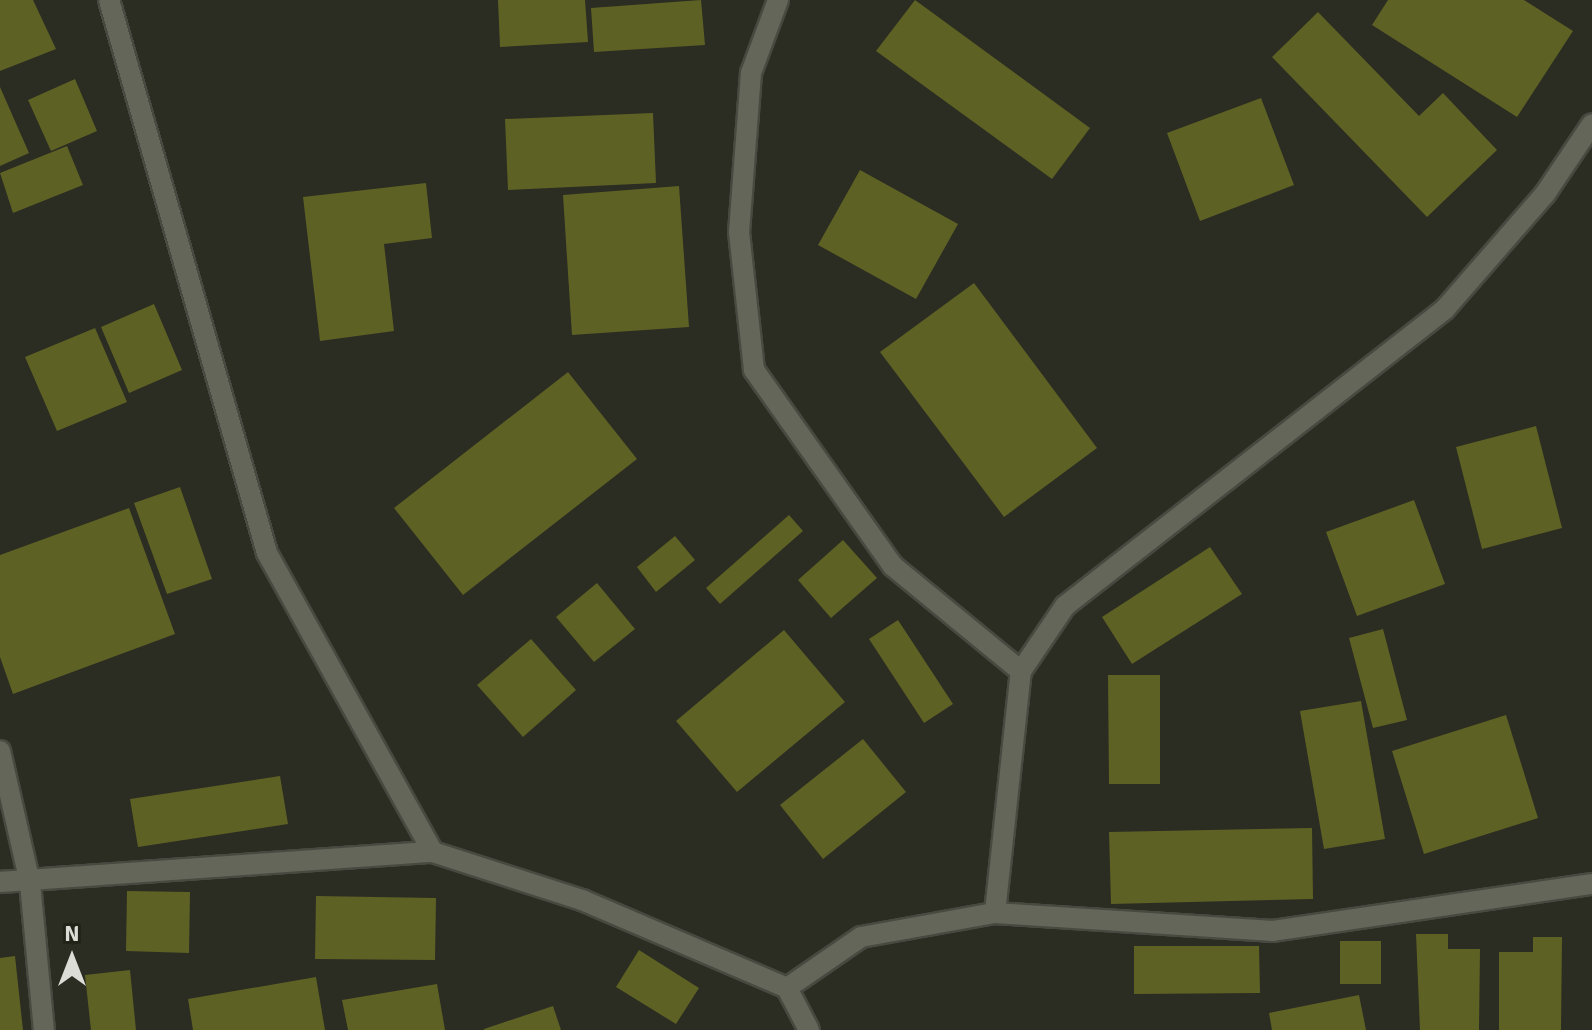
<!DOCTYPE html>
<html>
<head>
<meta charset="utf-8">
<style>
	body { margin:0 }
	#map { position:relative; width:1592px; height:1030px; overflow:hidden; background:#2b2c22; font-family:Signika,sans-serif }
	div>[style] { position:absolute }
	.building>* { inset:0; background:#5e6124 }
	.roads { filter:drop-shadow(2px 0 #484940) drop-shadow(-2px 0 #484940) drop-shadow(0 2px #484940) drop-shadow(0 -2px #484940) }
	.minor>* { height:20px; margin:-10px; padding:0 10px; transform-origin:10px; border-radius:10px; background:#64665a }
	span { translate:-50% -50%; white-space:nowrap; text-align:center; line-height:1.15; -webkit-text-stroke:6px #212218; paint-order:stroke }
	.north { position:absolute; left:32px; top:918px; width:80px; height:80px; -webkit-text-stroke:6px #212218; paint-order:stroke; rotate:0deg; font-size:22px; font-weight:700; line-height:32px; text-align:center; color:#dcddd6 }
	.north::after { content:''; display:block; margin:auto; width:28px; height:36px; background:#dcddd6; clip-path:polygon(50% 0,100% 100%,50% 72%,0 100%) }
</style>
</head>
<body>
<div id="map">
	<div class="building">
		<i style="clip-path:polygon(0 0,33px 0,56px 49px,0 71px)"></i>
		<i style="clip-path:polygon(498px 0,585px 0,588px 42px,500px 47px)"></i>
		<i style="clip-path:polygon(701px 0,705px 45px,594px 52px,591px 8px)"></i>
		<i style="clip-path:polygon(915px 0,1090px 128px,1052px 179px,876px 51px)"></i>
		<i style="clip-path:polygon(1388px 0,1524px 0,1573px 31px,1517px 117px,1372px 25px)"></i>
		<i style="clip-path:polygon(1318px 12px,1419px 116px,1443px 93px,1497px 150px,1427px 217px,1272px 57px)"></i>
		<i style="clip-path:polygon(75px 79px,97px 131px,51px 151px,28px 100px)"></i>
		<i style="clip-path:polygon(0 87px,29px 153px,0 166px)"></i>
		<i style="clip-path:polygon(1261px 98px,1294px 185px,1200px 221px,1167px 133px)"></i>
		<i style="clip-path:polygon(653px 113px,656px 183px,508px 190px,505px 119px)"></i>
		<i style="clip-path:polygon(67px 146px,83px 185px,13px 213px,0 173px)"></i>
		<i style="clip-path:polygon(860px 170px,958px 224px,916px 299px,818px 245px)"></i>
		<i style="clip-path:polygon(426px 183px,432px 238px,384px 244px,394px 331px,320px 341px,303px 197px)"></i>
		<i style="clip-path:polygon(679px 186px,689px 327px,572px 335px,563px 195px)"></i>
		<i style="clip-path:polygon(974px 283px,1097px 448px,1004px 517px,880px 352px)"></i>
		<i style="clip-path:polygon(154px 304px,182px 370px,129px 393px,101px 327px)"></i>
		<i style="clip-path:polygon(95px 328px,127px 402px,57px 431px,25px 357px)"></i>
		<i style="clip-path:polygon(568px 372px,637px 459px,463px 595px,394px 508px)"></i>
		<i style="clip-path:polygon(1536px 426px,1562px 528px,1482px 549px,1456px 447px)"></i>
		<i style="clip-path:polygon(180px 487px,212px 579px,167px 594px,134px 503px)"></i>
		<i style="clip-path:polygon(1414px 500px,1445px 584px,1357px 616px,1326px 532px)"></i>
		<i style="clip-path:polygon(129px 508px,175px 634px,13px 694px,0 657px,0 555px)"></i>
		<i style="clip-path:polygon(789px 515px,803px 531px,720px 604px,706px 588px)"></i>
		<i style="clip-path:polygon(675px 536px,695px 560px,656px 592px,637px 567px)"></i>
		<i style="clip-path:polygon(843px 540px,877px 578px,831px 618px,798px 580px)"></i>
		<i style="clip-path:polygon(1210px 547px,1242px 594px,1132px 664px,1102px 617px)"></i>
		<i style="clip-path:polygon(597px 583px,635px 629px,594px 662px,556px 617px)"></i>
		<i style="clip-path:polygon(898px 620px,953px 704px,924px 723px,869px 639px)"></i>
		<i style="clip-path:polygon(1383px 629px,1407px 720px,1373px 728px,1349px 638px)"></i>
		<i style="clip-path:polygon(784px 630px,845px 702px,737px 792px,676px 721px)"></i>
		<i style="clip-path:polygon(531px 639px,576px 690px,523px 737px,477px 685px)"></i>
		<i style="clip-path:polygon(1108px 675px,1160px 675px,1160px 784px,1109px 784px)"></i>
		<i style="clip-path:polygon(1361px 701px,1385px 839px,1324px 849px,1300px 711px)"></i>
		<i style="clip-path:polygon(1506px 715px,1538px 818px,1424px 854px,1392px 751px)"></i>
		<i style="clip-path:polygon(863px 739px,906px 792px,823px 859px,780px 805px)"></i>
		<i style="clip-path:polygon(280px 776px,288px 824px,138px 847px,130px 799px)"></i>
		<i style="clip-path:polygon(1312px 828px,1313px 899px,1111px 904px,1109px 832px)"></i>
		<i style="clip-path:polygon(127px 891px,190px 892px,189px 953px,126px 951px)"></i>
		<i style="clip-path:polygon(316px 896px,436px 898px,435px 960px,315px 959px)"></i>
		<i style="clip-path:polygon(1416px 934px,1448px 934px,1448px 949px,1480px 949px,1479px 1030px,1420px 1030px)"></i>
		<i style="clip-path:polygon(1533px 937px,1562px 937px,1561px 1030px,1499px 1030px,1499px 952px,1533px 952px)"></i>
		<i style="clip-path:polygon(1340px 941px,1381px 941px,1381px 984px,1340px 984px)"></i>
		<i style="clip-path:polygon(1134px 946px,1259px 946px,1260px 993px,1134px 994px)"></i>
		<i style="clip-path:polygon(639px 950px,699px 988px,676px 1024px,616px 987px)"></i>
		<i style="clip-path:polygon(15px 956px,23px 1030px,0 1030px,0 958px)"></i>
		<i style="clip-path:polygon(130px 970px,136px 1030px,91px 1030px,85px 975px)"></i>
		<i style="clip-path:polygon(316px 977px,325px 1030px,193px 1030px,188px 999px)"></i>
		<i style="clip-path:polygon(437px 984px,445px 1030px,348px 1030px,342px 1000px)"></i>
		<i style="clip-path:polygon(1359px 995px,1366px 1030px,1272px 1030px,1269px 1013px)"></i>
		<i style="clip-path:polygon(553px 1006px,561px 1030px,484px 1030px,484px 1029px)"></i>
	</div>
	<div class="roads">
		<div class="minor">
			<i style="left:109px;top:0;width:575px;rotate:74.05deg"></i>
			<i style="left:267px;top:553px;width:342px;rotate:61deg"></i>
			<i style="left:433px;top:852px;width:157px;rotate:17.9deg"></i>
			<i style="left:582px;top:900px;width:223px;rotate:23.2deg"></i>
			<i style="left:787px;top:988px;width:47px;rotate:62.4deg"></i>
			<i style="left:778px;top:0;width:78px;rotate:110.3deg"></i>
			<i style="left:751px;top:73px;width:159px;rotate:94.3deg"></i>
			<i style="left:739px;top:232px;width:139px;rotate:83.8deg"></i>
			<i style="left:754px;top:370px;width:240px;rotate:54.7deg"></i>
			<i style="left:893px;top:566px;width:166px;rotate:39.4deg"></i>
			<i style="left:0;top:751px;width:135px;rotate:77.2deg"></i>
			<i style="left:30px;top:883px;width:148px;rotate:84.6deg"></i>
			<i style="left:0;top:882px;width:434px;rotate:-4deg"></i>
			<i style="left:995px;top:913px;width:243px;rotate:-83.9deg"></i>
			<i style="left:1021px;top:671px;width:78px;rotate:-55.9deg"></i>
			<i style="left:1065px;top:606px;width:482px;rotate:-38deg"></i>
			<i style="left:1445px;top:309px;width:152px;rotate:-49deg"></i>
			<i style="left:1545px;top:194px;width:84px;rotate:-56.1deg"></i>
			<i style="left:787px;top:988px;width:90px;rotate:-34.6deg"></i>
			<i style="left:861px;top:937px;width:136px;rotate:-10.2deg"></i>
			<i style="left:995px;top:913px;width:279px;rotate:3.7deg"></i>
			<i style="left:1273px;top:931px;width:322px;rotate:-8.4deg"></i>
		</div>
	</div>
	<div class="north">N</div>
</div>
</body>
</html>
